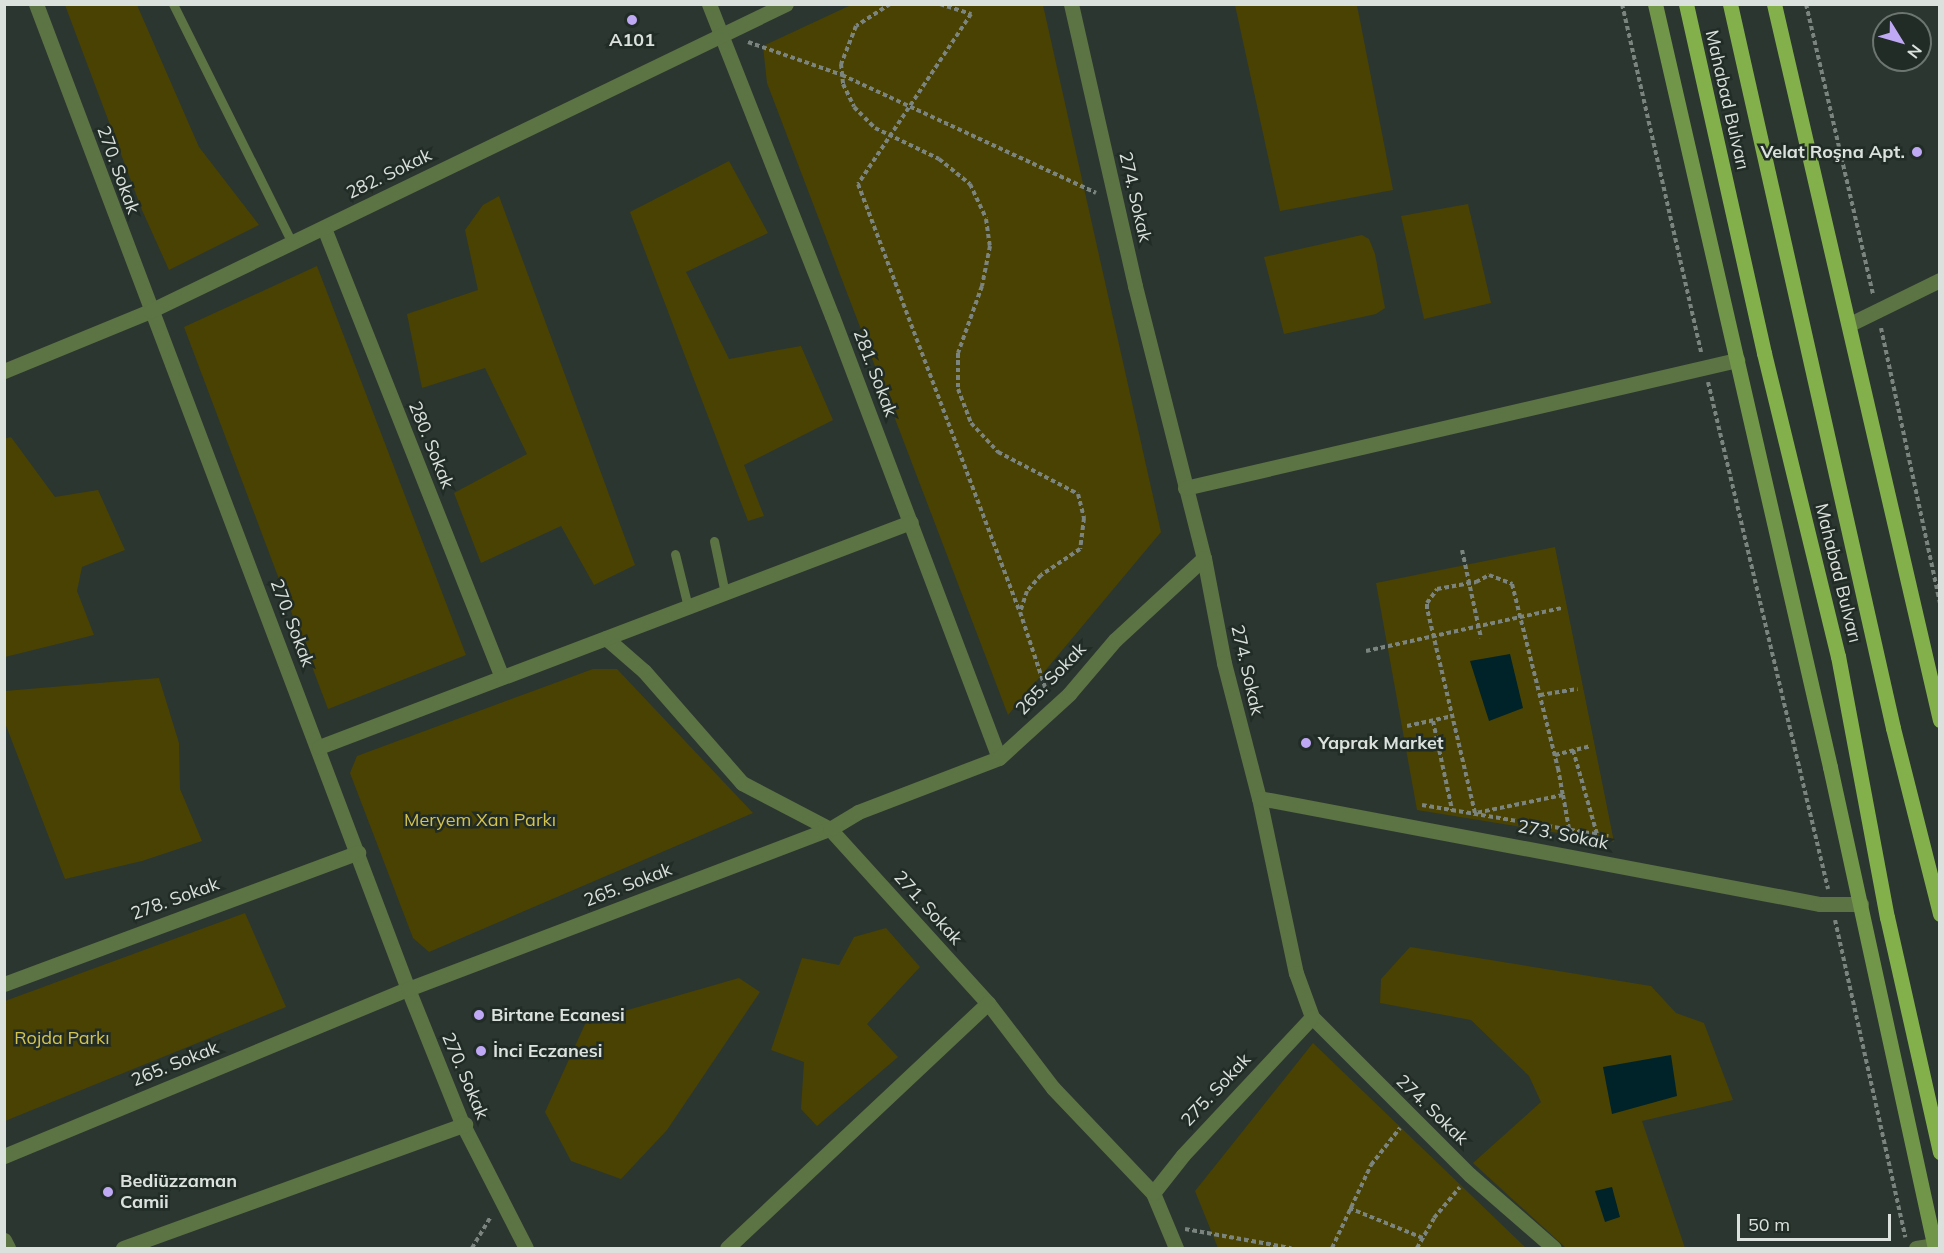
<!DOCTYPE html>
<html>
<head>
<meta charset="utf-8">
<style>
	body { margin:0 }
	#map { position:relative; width:1944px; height:1253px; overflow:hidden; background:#2b3630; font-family:Mulish,sans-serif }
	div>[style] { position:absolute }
	.green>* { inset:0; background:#4a4202 }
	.water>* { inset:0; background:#002229 }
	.path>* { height:4px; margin-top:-2px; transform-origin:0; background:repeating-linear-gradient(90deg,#7b847f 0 4.5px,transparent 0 7.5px) }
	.service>* { height:9px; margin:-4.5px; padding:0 4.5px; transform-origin:4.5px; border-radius:4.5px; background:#5c7344 }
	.minor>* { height:15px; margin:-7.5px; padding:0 7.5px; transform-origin:7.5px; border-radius:7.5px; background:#5c7344 }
	.tertiary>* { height:15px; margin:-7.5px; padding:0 7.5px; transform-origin:7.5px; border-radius:7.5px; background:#5c7344 }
	.secondary>* { height:15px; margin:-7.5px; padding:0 7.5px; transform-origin:7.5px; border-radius:7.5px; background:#729649 }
	.primary>* { height:15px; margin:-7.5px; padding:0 7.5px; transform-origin:7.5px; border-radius:7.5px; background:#83b04b }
	.dots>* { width:16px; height:16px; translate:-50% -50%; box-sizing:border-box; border:3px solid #222c26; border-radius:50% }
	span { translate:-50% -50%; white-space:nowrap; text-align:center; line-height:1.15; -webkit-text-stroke:5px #222c26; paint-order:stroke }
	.poi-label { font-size:18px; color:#dbe2de; font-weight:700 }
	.right { translate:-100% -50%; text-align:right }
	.left { translate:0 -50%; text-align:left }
	.street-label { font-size:18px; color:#dbe2de }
	.park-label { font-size:18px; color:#d3c351 }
	.frame { position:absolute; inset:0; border:6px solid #dbe2de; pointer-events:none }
	.north { position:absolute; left:1872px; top:12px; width:60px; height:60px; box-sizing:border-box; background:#222c26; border:2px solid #6c7570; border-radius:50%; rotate:127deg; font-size:16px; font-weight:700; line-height:24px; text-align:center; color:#dbe2de }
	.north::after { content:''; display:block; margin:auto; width:21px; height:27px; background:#bfa8f4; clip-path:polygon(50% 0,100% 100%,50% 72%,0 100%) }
	.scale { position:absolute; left:1737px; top:1214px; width:154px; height:27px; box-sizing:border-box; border:3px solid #dbe2de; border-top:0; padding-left:8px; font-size:18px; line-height:21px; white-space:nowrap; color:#dbe2de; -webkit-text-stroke:4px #222c26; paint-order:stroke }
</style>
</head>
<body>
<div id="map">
	<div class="green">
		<i style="clip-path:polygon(65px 5px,137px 5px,199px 147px,259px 225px,169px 270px,142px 210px)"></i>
		<i style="clip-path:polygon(851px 5px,1043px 5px,1161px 532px,1008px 715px,767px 83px,763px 46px)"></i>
		<i style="clip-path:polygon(1235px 5px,1357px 5px,1393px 190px,1280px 211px)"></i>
		<i style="clip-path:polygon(729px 161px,768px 233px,686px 272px,729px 359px,801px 346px,833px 420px,744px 465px,764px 516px,748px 521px,630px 212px)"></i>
		<i style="clip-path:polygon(499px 196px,635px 565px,594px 585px,561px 526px,481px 563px,454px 493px,527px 454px,485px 368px,422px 388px,407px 314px,478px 290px,465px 230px,483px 205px)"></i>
		<i style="clip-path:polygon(1468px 204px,1491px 303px,1424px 319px,1401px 216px)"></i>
		<i style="clip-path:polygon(1362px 235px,1369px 239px,1375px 254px,1385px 308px,1376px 314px,1284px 334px,1264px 257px)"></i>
		<i style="clip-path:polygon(317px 266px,466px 655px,328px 709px,184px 327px)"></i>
		<i style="clip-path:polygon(11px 437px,55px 497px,98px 490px,125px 550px,82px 567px,77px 591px,94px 635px,5px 657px,4px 439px)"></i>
		<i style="clip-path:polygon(1555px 547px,1614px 842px,1417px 810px,1376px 583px)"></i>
		<i style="clip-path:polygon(593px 669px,617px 669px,753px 813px,429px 952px,413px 938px,350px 773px,357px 756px)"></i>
		<i style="clip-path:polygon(159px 678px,179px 743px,180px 789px,202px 841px,142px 861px,65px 879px,5px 723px,5px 691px)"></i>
		<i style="clip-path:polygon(245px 913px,286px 1007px,5px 1121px,5px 1001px)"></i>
		<i style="clip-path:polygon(886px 928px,920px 967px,867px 1024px,898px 1057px,817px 1126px,801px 1109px,804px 1062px,771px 1050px,802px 958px,839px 965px,854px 937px)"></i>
		<i style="clip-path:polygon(1410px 947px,1651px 986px,1676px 1013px,1704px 1023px,1733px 1100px,1642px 1121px,1685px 1248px,1566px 1248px,1473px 1163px,1541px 1102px,1529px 1076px,1471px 1020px,1380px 1003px,1381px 979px)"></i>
		<i style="clip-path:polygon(739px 978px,760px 992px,667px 1130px,621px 1179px,571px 1161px,545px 1112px,586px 1022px)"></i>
		<i style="clip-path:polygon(1313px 1043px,1526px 1248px,1218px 1248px,1195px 1191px)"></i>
	</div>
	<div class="water">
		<i style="clip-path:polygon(1510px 654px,1523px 708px,1489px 721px,1470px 661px)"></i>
		<i style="clip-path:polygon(1671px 1055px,1677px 1096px,1612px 1114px,1603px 1067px)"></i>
		<i style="clip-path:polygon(1612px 1187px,1620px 1217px,1605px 1222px,1595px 1191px)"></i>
	</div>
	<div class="path">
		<i style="left:890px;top:4px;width:40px;rotate:147.1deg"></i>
		<i style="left:856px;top:26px;width:41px;rotate:111.5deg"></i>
		<i style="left:841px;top:64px;width:20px;rotate:84deg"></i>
		<i style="left:843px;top:84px;width:25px;rotate:64deg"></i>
		<i style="left:854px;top:107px;width:30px;rotate:45deg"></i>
		<i style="left:875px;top:128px;width:71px;rotate:25.8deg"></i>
		<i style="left:939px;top:159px;width:40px;rotate:39deg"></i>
		<i style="left:970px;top:184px;width:38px;rotate:65deg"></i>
		<i style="left:986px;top:219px;width:27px;rotate:82deg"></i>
		<i style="left:990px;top:246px;width:41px;rotate:101.3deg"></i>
		<i style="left:982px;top:286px;width:71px;rotate:109.7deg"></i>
		<i style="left:958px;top:353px;width:36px;rotate:90deg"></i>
		<i style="left:958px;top:389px;width:36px;rotate:69deg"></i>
		<i style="left:971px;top:423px;width:40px;rotate:47deg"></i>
		<i style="left:998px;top:452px;width:90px;rotate:27.7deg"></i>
		<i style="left:1078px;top:494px;width:25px;rotate:76deg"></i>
		<i style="left:1084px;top:518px;width:31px;rotate:97deg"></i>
		<i style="left:1080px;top:549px;width:47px;rotate:146.3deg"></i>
		<i style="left:1041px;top:575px;width:21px;rotate:131deg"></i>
		<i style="left:1027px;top:591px;width:22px;rotate:108deg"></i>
		<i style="left:1020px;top:612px;width:85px;rotate:71.6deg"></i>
		<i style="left:940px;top:4px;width:33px;rotate:18deg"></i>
		<i style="left:971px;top:14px;width:204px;rotate:123.6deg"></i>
		<i style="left:858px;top:184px;width:455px;rotate:69.3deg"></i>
		<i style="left:1622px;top:4px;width:357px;rotate:77.2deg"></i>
		<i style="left:1806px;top:4px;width:299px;rotate:77deg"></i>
		<i style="left:748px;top:42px;width:100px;rotate:19.3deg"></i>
		<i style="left:842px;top:75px;width:280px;rotate:24.9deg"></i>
		<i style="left:1881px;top:328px;width:281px;rotate:77.9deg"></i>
		<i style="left:1708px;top:382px;width:521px;rotate:76.68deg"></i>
		<i style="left:1462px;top:550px;width:90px;rotate:77.8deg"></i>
		<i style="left:1366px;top:651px;width:201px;rotate:-12.4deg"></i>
		<i style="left:1540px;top:695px;width:38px;rotate:-9deg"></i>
		<i style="left:1433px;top:721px;width:91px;rotate:77.9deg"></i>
		<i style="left:1407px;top:726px;width:47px;rotate:-12.3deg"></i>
		<i style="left:1573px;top:750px;width:87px;rotate:74.1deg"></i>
		<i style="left:1555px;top:755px;width:36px;rotate:-14deg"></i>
		<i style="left:1563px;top:795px;width:90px;rotate:168.4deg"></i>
		<i style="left:1475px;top:813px;width:210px;rotate:-103.2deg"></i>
		<i style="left:1427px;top:609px;width:6px;rotate:-90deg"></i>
		<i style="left:1427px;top:603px;width:17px;rotate:-54deg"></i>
		<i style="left:1437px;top:589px;width:40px;rotate:-10deg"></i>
		<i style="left:1476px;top:582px;width:15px;rotate:-28deg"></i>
		<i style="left:1489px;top:575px;width:25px;rotate:21deg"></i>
		<i style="left:1512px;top:584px;width:190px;rotate:76deg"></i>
		<i style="left:1558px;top:768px;width:27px;rotate:80deg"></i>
		<i style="left:1563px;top:795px;width:35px;rotate:80deg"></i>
		<i style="left:1422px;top:805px;width:189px;rotate:9.5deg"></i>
		<i style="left:1835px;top:920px;width:325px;rotate:77.5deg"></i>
		<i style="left:1349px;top:1208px;width:80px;rotate:22.1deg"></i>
		<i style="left:1185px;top:1229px;width:108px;rotate:10.2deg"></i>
		<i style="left:472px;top:1248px;width:37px;rotate:-59deg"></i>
		<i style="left:1332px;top:1248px;width:92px;rotate:-64.8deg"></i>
		<i style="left:1371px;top:1165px;width:47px;rotate:-51.9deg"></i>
		<i style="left:1417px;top:1248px;width:34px;rotate:-60deg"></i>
		<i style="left:1434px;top:1218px;width:40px;rotate:-50deg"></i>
	</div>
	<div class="service">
		<i style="left:173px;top:4px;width:267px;rotate:63.5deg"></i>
		<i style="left:714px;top:541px;width:53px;rotate:78.1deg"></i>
		<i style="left:675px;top:554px;width:55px;rotate:76.2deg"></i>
	</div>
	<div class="minor">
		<i style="left:36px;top:4px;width:1053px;rotate:69.31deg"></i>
		<i style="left:408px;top:989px;width:144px;rotate:68.1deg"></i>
		<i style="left:462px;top:1123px;width:140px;rotate:62.9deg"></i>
		<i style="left:709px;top:4px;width:335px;rotate:68.5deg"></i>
		<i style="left:832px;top:316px;width:472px;rotate:69.3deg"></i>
		<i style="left:1071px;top:4px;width:289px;rotate:77.2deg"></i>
		<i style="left:1135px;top:286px;width:281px;rotate:75.8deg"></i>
		<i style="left:1204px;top:558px;width:107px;rotate:79.2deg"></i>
		<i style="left:1224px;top:663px;width:139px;rotate:75.5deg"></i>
		<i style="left:1259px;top:798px;width:179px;rotate:78.1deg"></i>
		<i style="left:1296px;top:973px;width:47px;rotate:70deg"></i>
		<i style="left:1312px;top:1017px;width:223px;rotate:45deg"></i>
		<i style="left:1470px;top:1175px;width:111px;rotate:41deg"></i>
		<i style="left:324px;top:228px;width:483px;rotate:68.4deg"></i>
		<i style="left:1850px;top:324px;width:100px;rotate:-26.1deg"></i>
		<i style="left:4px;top:371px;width:158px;rotate:-22.3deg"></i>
		<i style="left:150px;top:311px;width:706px;rotate:-25.77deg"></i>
		<i style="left:1185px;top:488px;width:567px;rotate:-13.06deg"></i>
		<i style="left:606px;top:638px;width:50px;rotate:41deg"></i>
		<i style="left:644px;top:671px;width:149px;rotate:48.8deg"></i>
		<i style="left:742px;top:783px;width:99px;rotate:27.6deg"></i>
		<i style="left:830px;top:829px;width:235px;rotate:47.8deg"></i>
		<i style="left:988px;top:1003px;width:107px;rotate:52.6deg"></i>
		<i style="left:1053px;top:1088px;width:145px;rotate:46.4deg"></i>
		<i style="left:1153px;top:1193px;width:60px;rotate:67.3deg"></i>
		<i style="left:319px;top:747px;width:633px;rotate:-20.81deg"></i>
		<i style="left:1259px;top:798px;width:571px;rotate:10.7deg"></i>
		<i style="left:1820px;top:904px;width:41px"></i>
		<i style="left:4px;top:984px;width:378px;rotate:-20.4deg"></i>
		<i style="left:4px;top:1156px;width:437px;rotate:-22.5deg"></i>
		<i style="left:408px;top:989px;width:451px;rotate:-20.8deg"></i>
		<i style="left:830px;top:829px;width:33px;rotate:-31deg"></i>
		<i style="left:858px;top:812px;width:151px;rotate:-21deg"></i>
		<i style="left:999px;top:758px;width:95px;rotate:-42.4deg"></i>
		<i style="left:1069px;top:694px;width:71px;rotate:-49.6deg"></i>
		<i style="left:1115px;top:640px;width:121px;rotate:-42.7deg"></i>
		<i style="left:1153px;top:1193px;width:48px;rotate:-51.7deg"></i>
		<i style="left:1183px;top:1155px;width:189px;rotate:-46.9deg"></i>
		<i style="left:123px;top:1248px;width:364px;rotate:-19.9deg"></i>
		<i style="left:727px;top:1248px;width:358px;rotate:-43.2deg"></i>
		<i style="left:1916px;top:1248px;width:19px;rotate:-9deg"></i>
	</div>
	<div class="tertiary">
		<i style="left:4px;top:1240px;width:9px;rotate:63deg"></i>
	</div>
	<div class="secondary">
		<i style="left:1655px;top:4px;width:783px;rotate:77.08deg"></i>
		<i style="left:1830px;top:767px;width:492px;rotate:77.7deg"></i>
	</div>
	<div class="primary">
		<i style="left:1686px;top:4px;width:358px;rotate:77.4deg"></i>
		<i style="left:1764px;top:353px;width:312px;rotate:76.3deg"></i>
		<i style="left:1838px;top:656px;width:266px;rotate:79.4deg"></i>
		<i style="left:1887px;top:917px;width:241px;rotate:77.3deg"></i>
		<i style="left:1730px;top:4px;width:742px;rotate:77.31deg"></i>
		<i style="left:1893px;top:728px;width:192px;rotate:75.8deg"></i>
		<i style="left:1774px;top:4px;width:735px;rotate:76.95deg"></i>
	</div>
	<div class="dots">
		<i style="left:632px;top:20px;background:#bfa8f4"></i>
		<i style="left:1917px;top:152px;background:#bfa8f4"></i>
		<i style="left:1306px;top:743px;background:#bfa8f4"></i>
		<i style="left:479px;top:1015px;background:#bfa8f4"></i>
		<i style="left:481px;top:1051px;background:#bfa8f4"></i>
		<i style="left:108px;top:1192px;background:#bfa8f4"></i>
	</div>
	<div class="poi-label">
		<span style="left:632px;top:40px">A101</span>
		<span class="right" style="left:1905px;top:152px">Velat Roşna Apt.</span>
		<span class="left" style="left:1318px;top:743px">Yaprak Market</span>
		<span class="left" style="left:491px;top:1015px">Birtane Ecanesi</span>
		<span class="left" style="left:493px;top:1051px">İnci Eczanesi</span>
		<span class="left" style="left:120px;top:1192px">Bediüzzaman<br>Camii</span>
	</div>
	<div class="street-label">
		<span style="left:1727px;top:100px;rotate:77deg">Mahabad Bulvarı</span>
		<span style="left:118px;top:170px;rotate:70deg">270. Sokak</span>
		<span style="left:389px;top:174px;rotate:-26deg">282. Sokak</span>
		<span style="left:1135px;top:197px;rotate:77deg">274. Sokak</span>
		<span style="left:875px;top:373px;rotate:69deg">281. Sokak</span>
		<span style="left:431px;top:445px;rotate:68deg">280. Sokak</span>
		<span style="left:1838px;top:573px;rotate:76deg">Mahabad Bulvarı</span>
		<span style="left:292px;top:623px;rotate:69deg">270. Sokak</span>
		<span style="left:1247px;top:670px;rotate:77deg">274. Sokak</span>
		<span style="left:1051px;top:679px;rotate:-46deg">265. Sokak</span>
		<span style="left:1563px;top:835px;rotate:11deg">273. Sokak</span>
		<span style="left:628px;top:885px;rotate:-21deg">265. Sokak</span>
		<span style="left:175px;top:899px;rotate:-20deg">278. Sokak</span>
		<span style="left:928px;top:908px;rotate:48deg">271. Sokak</span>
		<span style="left:175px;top:1064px;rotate:-22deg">265. Sokak</span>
		<span style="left:465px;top:1076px;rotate:67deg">270. Sokak</span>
		<span style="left:1216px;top:1090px;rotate:-47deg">275. Sokak</span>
		<span style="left:1432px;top:1110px;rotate:44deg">274. Sokak</span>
	</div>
	<div class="park-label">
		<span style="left:480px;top:820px">Meryem Xan Parkı</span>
		<span style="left:62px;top:1038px">Rojda Parkı</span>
	</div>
	<div class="frame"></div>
	<div class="north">N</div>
	<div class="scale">50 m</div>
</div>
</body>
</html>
